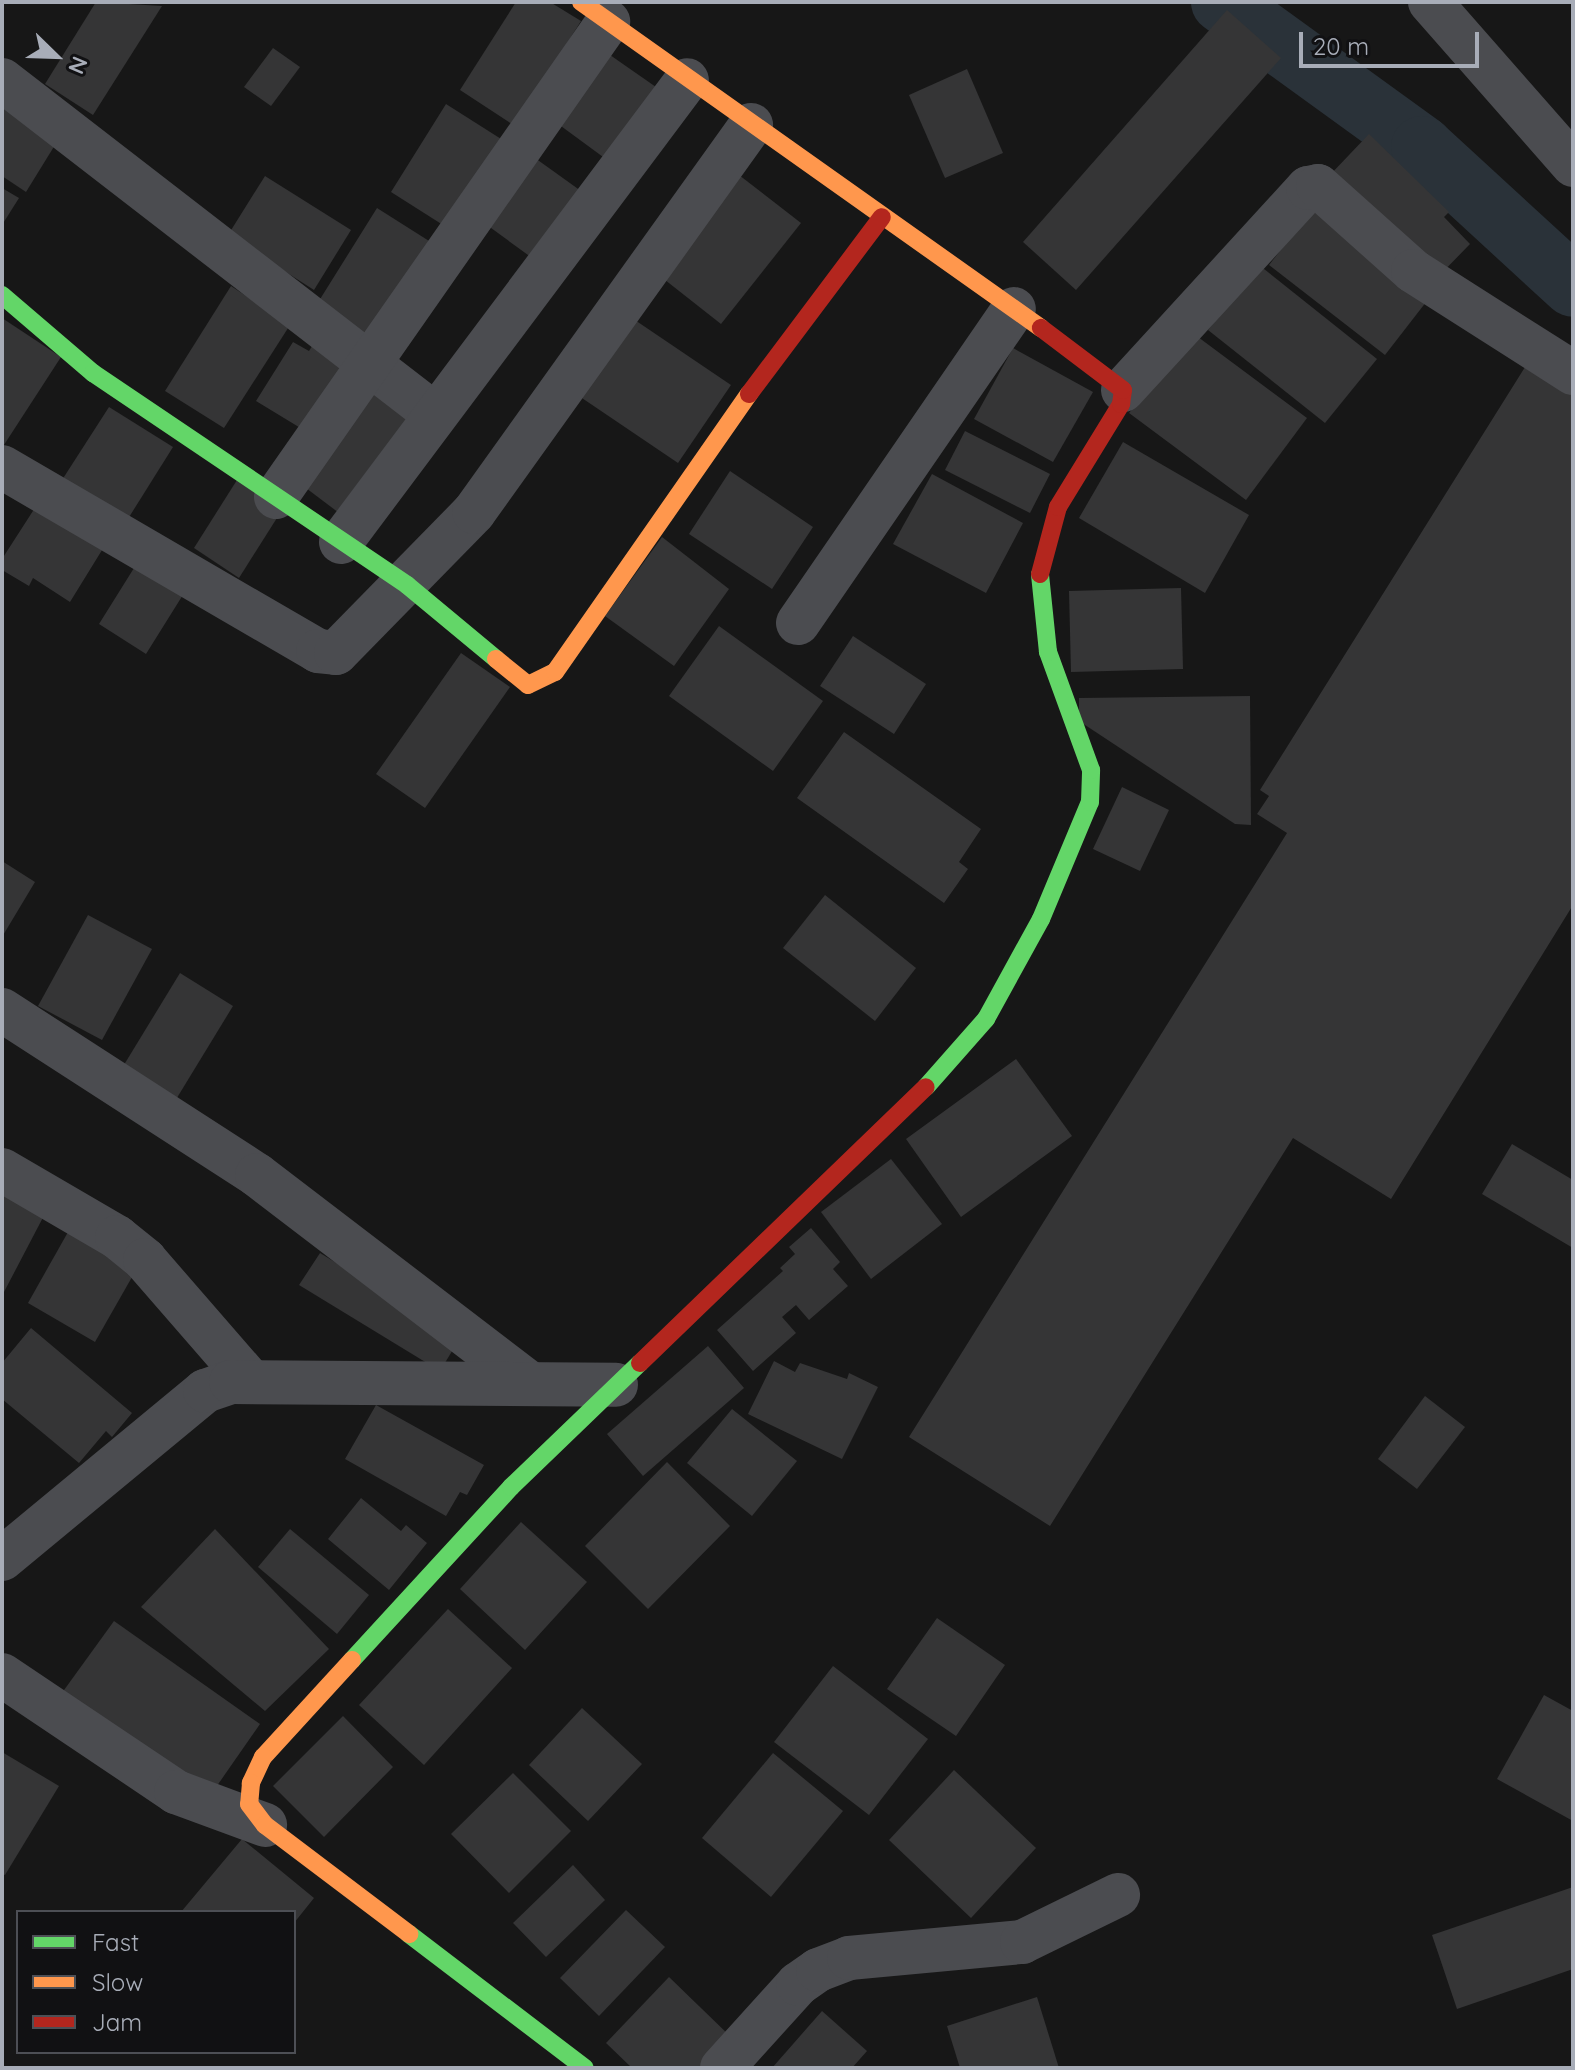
<!DOCTYPE html>
<html>
<head>
<meta charset="utf-8">
<style>
	body { margin:0 }
	#map { position:relative; width:1575px; height:2070px; overflow:hidden; background:#171717; font-family:Quicksand,sans-serif }
	div>[style] { position:absolute }
	.canal>* { height:62px; margin:-31px; padding:0 31px; transform-origin:31px; border-radius:31px; background:#2a3239 }
	.building>* { inset:0; background:#353536 }
	.street>* { height:44px; margin:-22px; padding:0 22px; transform-origin:22px; border-radius:22px; background:#4b4c50 }
	.fast>* { height:18px; margin:-9px; padding:0 9px; transform-origin:9px; border-radius:9px; background:#63d668 }
	.slow>* { height:18px; margin:-9px; padding:0 9px; transform-origin:9px; border-radius:9px; background:#ff974d }
	.jam>* { height:18px; margin:-9px; padding:0 9px; transform-origin:9px; border-radius:9px; background:#b3261e }
	span { translate:-50% -50%; white-space:nowrap; text-align:center; line-height:1.15; -webkit-text-stroke:7px #111113; paint-order:stroke }
	.frame { position:absolute; inset:0; border:4px solid #a8adb8; pointer-events:none }
	.legend { position:absolute; left:16px; top:1910px; width:280px; height:144px; box-sizing:border-box; background:#111113; border:2px solid #4d4f55; margin:0; padding:10px 14px; list-style:none; font-size:24px; color:#a8adb8 }
	.legend li { display:flex; align-items:center; gap:16px; height:40px }
	.legend b { width:40px; border:2px solid #4d4f55 }
	.north { position:absolute; left:16px; top:16px; width:80px; height:80px; -webkit-text-stroke:6px #111113; paint-order:stroke; rotate:113deg; font-size:22px; font-weight:700; line-height:32px; text-align:center; color:#a8adb8 }
	.north::after { content:''; display:block; margin:auto; width:28px; height:36px; background:#a8adb8; clip-path:polygon(50% 0,100% 100%,50% 72%,0 100%) }
	.scale { position:absolute; left:1299px; top:32px; width:180px; height:36px; box-sizing:border-box; border:4px solid #a8adb8; border-top:0; padding-left:10px; font-size:24px; line-height:28px; white-space:nowrap; color:#a8adb8; -webkit-text-stroke:6px #111113; paint-order:stroke }
</style>
</head>
<body>
<div id="map">
	<div class="canal">
		<i style="left:1222px;top:2px;width:247px;rotate:35.9deg"></i>
		<i style="left:1422px;top:147px;width:205px;rotate:42.6deg"></i>
	</div>
	<div class="building">
		<i style="clip-path:polygon(96px 2px,162px 6px,93px 115px,45px 84px)"></i>
		<i style="clip-path:polygon(516px 2px,550px 2px,581px 21px,515px 126px,460px 90px)"></i>
		<i style="clip-path:polygon(1227px 10px,1281px 58px,1076px 290px,1023px 242px)"></i>
		<i style="clip-path:polygon(273px 48px,300px 67px,271px 106px,244px 87px)"></i>
		<i style="clip-path:polygon(600px 48px,666px 94px,614px 165px,550px 118px)"></i>
		<i style="clip-path:polygon(967px 69px,1003px 153px,945px 178px,909px 95px)"></i>
		<i style="clip-path:polygon(2px 93px,63px 132px,26px 192px,2px 176px)"></i>
		<i style="clip-path:polygon(446px 104px,509px 144px,454px 232px,391px 192px)"></i>
		<i style="clip-path:polygon(1369px 134px,1449px 212px,1444px 217px,1470px 244px,1435px 280px,1329px 176px)"></i>
		<i style="clip-path:polygon(528px 153px,588px 196px,539px 263px,480px 220px)"></i>
		<i style="clip-path:polygon(739px 175px,801px 223px,721px 324px,660px 276px)"></i>
		<i style="clip-path:polygon(265px 176px,351px 230px,314px 290px,228px 235px)"></i>
		<i style="clip-path:polygon(2px 188px,19px 198px,2px 225px)"></i>
		<i style="clip-path:polygon(1315px 206px,1430px 297px,1385px 355px,1269px 265px)"></i>
		<i style="clip-path:polygon(377px 208px,437px 246px,376px 342px,317px 304px)"></i>
		<i style="clip-path:polygon(1259px 265px,1377px 359px,1325px 423px,1208px 330px)"></i>
		<i style="clip-path:polygon(231px 286px,290px 325px,224px 428px,165px 391px)"></i>
		<i style="clip-path:polygon(626px 314px,731px 385px,678px 463px,573px 392px)"></i>
		<i style="clip-path:polygon(2px 318px,61px 357px,2px 448px)"></i>
		<i style="clip-path:polygon(1194px 334px,1307px 418px,1246px 500px,1129px 413px)"></i>
		<i style="clip-path:polygon(293px 342px,309px 351px,314px 343px,357px 369px,307px 432px,256px 401px)"></i>
		<i style="clip-path:polygon(1013px 348px,1093px 392px,1053px 462px,974px 419px)"></i>
		<i style="clip-path:polygon(1527px 364px,1573px 396px,1573px 905px,1391px 1199px,1293px 1138px,1050px 1526px,909px 1437px,1287px 833px,1257px 814px,1269px 796px,1260px 790px)"></i>
		<i style="clip-path:polygon(366px 385px,421px 426px,351px 522px,294px 479px)"></i>
		<i style="clip-path:polygon(109px 407px,173px 447px,126px 522px,62px 480px)"></i>
		<i style="clip-path:polygon(965px 431px,1050px 474px,1030px 513px,945px 470px)"></i>
		<i style="clip-path:polygon(1123px 442px,1249px 515px,1205px 593px,1079px 518px)"></i>
		<i style="clip-path:polygon(730px 471px,813px 527px,772px 589px,689px 534px)"></i>
		<i style="clip-path:polygon(932px 474px,1023px 523px,986px 593px,893px 544px)"></i>
		<i style="clip-path:polygon(237px 480px,282px 510px,239px 578px,194px 548px)"></i>
		<i style="clip-path:polygon(40px 500px,107px 542px,70px 602px,33px 578px,29px 586px,2px 570px,2px 559px)"></i>
		<i style="clip-path:polygon(662px 537px,729px 589px,674px 666px,605px 616px)"></i>
		<i style="clip-path:polygon(139px 560px,186px 590px,146px 654px,99px 624px)"></i>
		<i style="clip-path:polygon(1181px 588px,1183px 669px,1071px 672px,1069px 591px)"></i>
		<i style="clip-path:polygon(719px 626px,823px 701px,773px 771px,669px 696px)"></i>
		<i style="clip-path:polygon(853px 636px,926px 684px,894px 734px,820px 686px)"></i>
		<i style="clip-path:polygon(461px 653px,510px 687px,425px 808px,376px 774px)"></i>
		<i style="clip-path:polygon(1250px 696px,1251px 825px,1235px 824px,1079px 721px,1079px 698px)"></i>
		<i style="clip-path:polygon(844px 732px,981px 829px,959px 862px,968px 869px,944px 903px,797px 798px)"></i>
		<i style="clip-path:polygon(1122px 787px,1169px 810px,1140px 871px,1093px 849px)"></i>
		<i style="clip-path:polygon(2px 861px,35px 882px,2px 937px)"></i>
		<i style="clip-path:polygon(825px 895px,916px 968px,875px 1021px,783px 948px)"></i>
		<i style="clip-path:polygon(88px 915px,152px 949px,102px 1040px,38px 1006px)"></i>
		<i style="clip-path:polygon(180px 973px,233px 1006px,172px 1106px,119px 1073px)"></i>
		<i style="clip-path:polygon(1016px 1059px,1072px 1136px,961px 1217px,906px 1139px)"></i>
		<i style="clip-path:polygon(1512px 1144px,1573px 1180px,1573px 1248px,1482px 1194px)"></i>
		<i style="clip-path:polygon(891px 1159px,942px 1224px,871px 1279px,821px 1212px)"></i>
		<i style="clip-path:polygon(2px 1181px,49px 1206px,4px 1292px,2px 1291px)"></i>
		<i style="clip-path:polygon(811px 1228px,840px 1262px,833px 1269px,848px 1286px,809px 1320px,796px 1305px,782px 1317px,796px 1333px,753px 1371px,717px 1330px,783px 1271px,780px 1268px,795px 1254px,789px 1247px)"></i>
		<i style="clip-path:polygon(68px 1232px,136px 1270px,95px 1342px,28px 1303px)"></i>
		<i style="clip-path:polygon(320px 1253px,460px 1338px,440px 1371px,299px 1285px)"></i>
		<i style="clip-path:polygon(31px 1328px,132px 1413px,112px 1437px,106px 1431px,79px 1463px,2px 1399px,2px 1363px)"></i>
		<i style="clip-path:polygon(708px 1346px,744px 1388px,643px 1476px,607px 1434px)"></i>
		<i style="clip-path:polygon(774px 1361px,795px 1372px,800px 1363px,847px 1379px,849px 1373px,878px 1387px,842px 1459px,748px 1414px)"></i>
		<i style="clip-path:polygon(1425px 1396px,1465px 1427px,1417px 1489px,1378px 1459px)"></i>
		<i style="clip-path:polygon(376px 1405px,484px 1465px,467px 1495px,460px 1492px,446px 1516px,345px 1459px)"></i>
		<i style="clip-path:polygon(732px 1409px,797px 1461px,752px 1516px,687px 1463px)"></i>
		<i style="clip-path:polygon(667px 1462px,730px 1526px,648px 1609px,585px 1546px)"></i>
		<i style="clip-path:polygon(361px 1498px,401px 1531px,406px 1525px,427px 1543px,389px 1590px,328px 1539px)"></i>
		<i style="clip-path:polygon(521px 1522px,587px 1582px,525px 1650px,460px 1589px)"></i>
		<i style="clip-path:polygon(215px 1529px,329px 1649px,265px 1711px,141px 1607px)"></i>
		<i style="clip-path:polygon(290px 1529px,369px 1595px,337px 1634px,258px 1567px)"></i>
		<i style="clip-path:polygon(448px 1609px,512px 1668px,424px 1765px,359px 1705px)"></i>
		<i style="clip-path:polygon(937px 1618px,1005px 1665px,956px 1736px,887px 1689px)"></i>
		<i style="clip-path:polygon(114px 1621px,260px 1724px,212px 1793px,59px 1697px)"></i>
		<i style="clip-path:polygon(833px 1666px,928px 1739px,869px 1815px,774px 1742px)"></i>
		<i style="clip-path:polygon(1544px 1695px,1573px 1711px,1573px 1821px,1497px 1779px)"></i>
		<i style="clip-path:polygon(582px 1708px,642px 1764px,588px 1821px,529px 1765px)"></i>
		<i style="clip-path:polygon(343px 1716px,393px 1767px,324px 1837px,273px 1786px)"></i>
		<i style="clip-path:polygon(2px 1752px,59px 1786px,5px 1875px,2px 1874px)"></i>
		<i style="clip-path:polygon(773px 1753px,843px 1811px,771px 1897px,702px 1838px)"></i>
		<i style="clip-path:polygon(954px 1770px,1036px 1848px,971px 1918px,889px 1840px)"></i>
		<i style="clip-path:polygon(513px 1773px,571px 1831px,509px 1893px,451px 1834px)"></i>
		<i style="clip-path:polygon(242px 1839px,314px 1898px,294px 1923px,294px 1912px,181px 1912px)"></i>
		<i style="clip-path:polygon(573px 1865px,605px 1900px,546px 1957px,513px 1923px)"></i>
		<i style="clip-path:polygon(1573px 1887px,1573px 1969px,1457px 2009px,1432px 1935px)"></i>
		<i style="clip-path:polygon(626px 1910px,665px 1947px,599px 2016px,560px 1978px)"></i>
		<i style="clip-path:polygon(669px 1977px,732px 2038px,705px 2068px,632px 2068px,606px 2043px)"></i>
		<i style="clip-path:polygon(1037px 1997px,1059px 2068px,960px 2068px,947px 2026px)"></i>
		<i style="clip-path:polygon(822px 2011px,867px 2051px,852px 2068px,772px 2068px)"></i>
	</div>
	<div class="street">
		<i style="left:1430px;top:2px;width:217px;rotate:48.7deg"></i>
		<i style="left:2px;top:80px;width:545px;rotate:37.69deg"></i>
		<i style="left:1123px;top:390px;width:274px;rotate:-47.5deg"></i>
		<i style="left:1308px;top:188px;width:10px;rotate:-11deg"></i>
		<i style="left:1318px;top:186px;width:127px;rotate:41.8deg"></i>
		<i style="left:1413px;top:271px;width:190px;rotate:32.5deg"></i>
		<i style="left:2px;top:467px;width:366px;rotate:30.2deg"></i>
		<i style="left:318px;top:651px;width:18px;rotate:6deg"></i>
		<i style="left:336px;top:653px;width:197px;rotate:-45.6deg"></i>
		<i style="left:474px;top:512px;width:476px;rotate:-54.4deg"></i>
		<i style="left:276px;top:497px;width:580px;rotate:-55.05deg"></i>
		<i style="left:341px;top:542px;width:577px;rotate:-53.17deg"></i>
		<i style="left:798px;top:623px;width:381px;rotate:-55.5deg"></i>
		<i style="left:2px;top:1010px;width:304px;rotate:32.9deg"></i>
		<i style="left:257px;top:1175px;width:342px;rotate:37.4deg"></i>
		<i style="left:2px;top:1170px;width:133px;rotate:30.2deg"></i>
		<i style="left:117px;top:1237px;width:36px;rotate:39deg"></i>
		<i style="left:145px;top:1260px;width:160px;rotate:49deg"></i>
		<i style="left:2px;top:1559px;width:264px;rotate:-39.6deg"></i>
		<i style="left:205px;top:1391px;width:28px;rotate:-19deg"></i>
		<i style="left:231px;top:1382px;width:385px;rotate:0.4deg"></i>
		<i style="left:2px;top:1675px;width:210px;rotate:33.9deg"></i>
		<i style="left:176px;top:1792px;width:95px;rotate:20.3deg"></i>
		<i style="left:722px;top:2068px;width:113px;rotate:-47.9deg"></i>
		<i style="left:798px;top:1984px;width:24px;rotate:-35deg"></i>
		<i style="left:818px;top:1970px;width:33px;rotate:-21deg"></i>
		<i style="left:849px;top:1958px;width:174px;rotate:-5.3deg"></i>
		<i style="left:1022px;top:1942px;width:107px;rotate:-26.1deg"></i>
	</div>
	<div class="fast">
		<i style="left:2px;top:295px;width:120px;rotate:40.6deg"></i>
		<i style="left:93px;top:373px;width:379px;rotate:34deg"></i>
		<i style="left:407px;top:585px;width:116px;rotate:39.7deg"></i>
		<i style="left:926px;top:1087px;width:91px;rotate:-48.6deg"></i>
		<i style="left:986px;top:1019px;width:114px;rotate:-61.2deg"></i>
		<i style="left:1041px;top:919px;width:127px;rotate:-67.3deg"></i>
		<i style="left:1090px;top:802px;width:32px;rotate:-88deg"></i>
		<i style="left:1091px;top:770px;width:126px;rotate:-110deg"></i>
		<i style="left:1048px;top:652px;width:78px;rotate:-95.9deg"></i>
		<i style="left:352px;top:1660px;width:235px;rotate:-47.4deg"></i>
		<i style="left:511px;top:1487px;width:179px;rotate:-43.9deg"></i>
		<i style="left:409px;top:1934px;width:221px;rotate:37.3deg"></i>
	</div>
	<div class="slow">
		<i style="left:581px;top:2px;width:564px;rotate:35.33deg"></i>
		<i style="left:496px;top:659px;width:41px;rotate:39.1deg"></i>
		<i style="left:528px;top:685px;width:30px;rotate:-26deg"></i>
		<i style="left:555px;top:672px;width:339px;rotate:-55.1deg"></i>
		<i style="left:352px;top:1660px;width:132px;rotate:132.5deg"></i>
		<i style="left:263px;top:1757px;width:29px;rotate:115deg"></i>
		<i style="left:251px;top:1783px;width:21px;rotate:95deg"></i>
		<i style="left:249px;top:1804px;width:26px;rotate:53deg"></i>
		<i style="left:265px;top:1825px;width:181px;rotate:37.1deg"></i>
	</div>
	<div class="jam">
		<i style="left:749px;top:394px;width:221px;rotate:-53.1deg"></i>
		<i style="left:1040px;top:574px;width:69px;rotate:-75deg"></i>
		<i style="left:1058px;top:507px;width:121px;rotate:-58.5deg"></i>
		<i style="left:1121px;top:404px;width:14px;rotate:-82deg"></i>
		<i style="left:1123px;top:390px;width:103px;rotate:-142.9deg"></i>
		<i style="left:640px;top:1363px;width:397px;rotate:-44deg"></i>
	</div>
	<div class="frame"></div>
	<ul class="legend">
	<li><b style="height:10px;background:#63d668"></b>Fast</li>
	<li><b style="height:10px;background:#ff974d"></b>Slow</li>
	<li><b style="height:10px;background:#b3261e"></b>Jam</li>
	</ul>
	<div class="north">N</div>
	<div class="scale">20 m</div>
</div>
</body>
</html>
